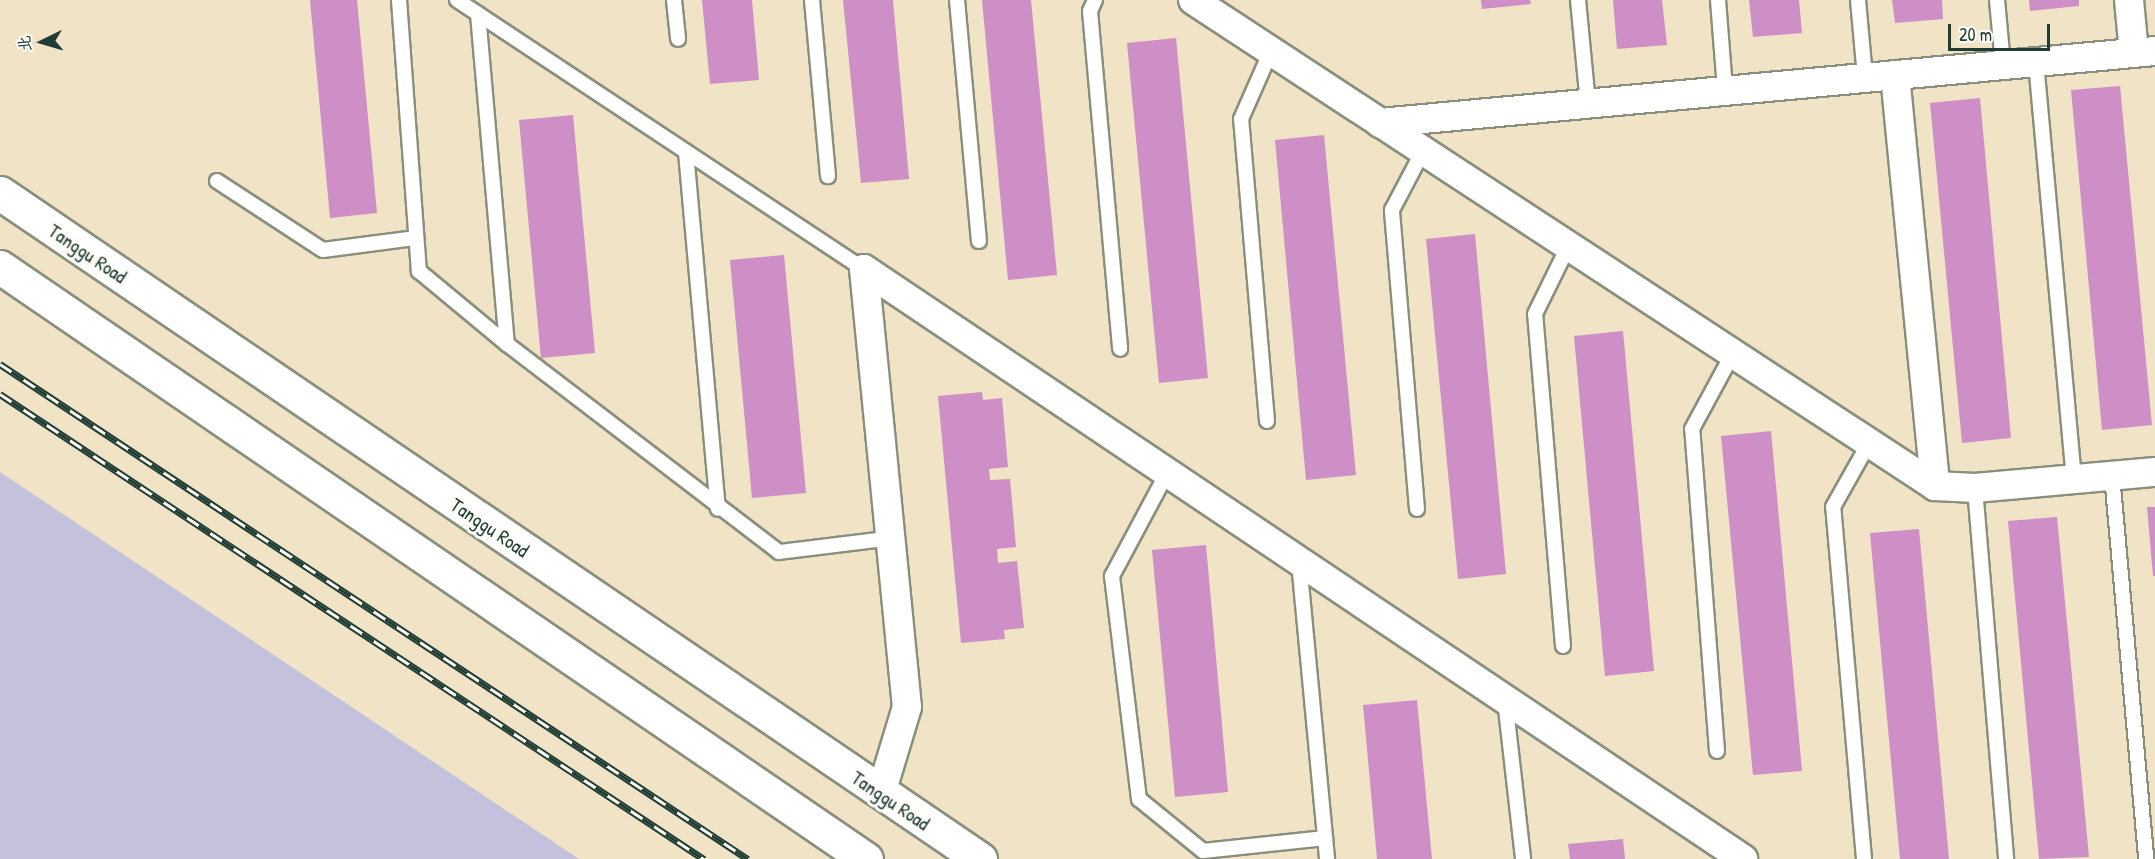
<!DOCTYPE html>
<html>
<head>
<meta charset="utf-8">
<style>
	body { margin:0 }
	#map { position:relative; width:2155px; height:859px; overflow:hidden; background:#f0e3c6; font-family:"Patrick Hand","LXGW WenKai TC",sans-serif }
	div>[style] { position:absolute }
	.industrial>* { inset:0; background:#c3c1db }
	.building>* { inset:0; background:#ce8ec6 }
	.roads { filter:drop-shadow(2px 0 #88907d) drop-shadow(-2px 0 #88907d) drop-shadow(0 2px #88907d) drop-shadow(0 -2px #88907d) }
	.service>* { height:14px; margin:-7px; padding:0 7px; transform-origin:7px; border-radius:7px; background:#fff }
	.minor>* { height:28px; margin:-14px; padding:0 14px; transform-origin:14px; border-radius:14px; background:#fff }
	.primary>* { height:33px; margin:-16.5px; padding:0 16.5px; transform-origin:16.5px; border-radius:16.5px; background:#fff }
	.rail>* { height:7px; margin-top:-3.5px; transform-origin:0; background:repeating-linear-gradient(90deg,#fdfcf7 0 14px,#1f3d34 0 28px); box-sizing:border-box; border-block:2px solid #1f3d34 }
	span { translate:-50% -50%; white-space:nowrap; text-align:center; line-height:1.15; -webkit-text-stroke:6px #fdfcf7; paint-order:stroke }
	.street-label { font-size:20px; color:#1f3d34 }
	.north { position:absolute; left:12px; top:12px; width:60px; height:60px; -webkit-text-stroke:4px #fdfcf7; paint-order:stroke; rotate:265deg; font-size:16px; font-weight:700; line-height:24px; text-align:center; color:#1f3d34 }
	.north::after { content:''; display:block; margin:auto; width:21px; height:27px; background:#1f3d34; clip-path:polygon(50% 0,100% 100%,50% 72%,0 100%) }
	.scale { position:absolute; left:1948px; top:24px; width:102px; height:27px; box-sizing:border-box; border:3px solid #1f3d34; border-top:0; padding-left:8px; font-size:18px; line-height:21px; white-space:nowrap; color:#1f3d34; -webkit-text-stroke:4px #fdfcf7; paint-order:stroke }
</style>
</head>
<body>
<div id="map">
	<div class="industrial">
		<i style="clip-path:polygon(0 472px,579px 859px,0 859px)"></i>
	</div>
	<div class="building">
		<i style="clip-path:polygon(310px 0,357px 0,377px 213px,330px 218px)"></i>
		<i style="clip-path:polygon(702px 0,752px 0,759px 80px,710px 84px)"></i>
		<i style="clip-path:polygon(843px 0,893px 0,909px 179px,861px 183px)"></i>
		<i style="clip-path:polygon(982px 0,1031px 0,1057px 275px,1008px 280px)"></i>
		<i style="clip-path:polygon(1481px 0,1530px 0,1531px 4px,1482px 9px)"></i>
		<i style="clip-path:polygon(1613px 0,1662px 0,1667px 45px,1617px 49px)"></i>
		<i style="clip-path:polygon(1749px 0,1799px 0,1802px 33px,1753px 37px)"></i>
		<i style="clip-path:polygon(1892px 0,1942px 0,1943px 19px,1895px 23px)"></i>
		<i style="clip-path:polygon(2029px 0,2079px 0,2079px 6px,2030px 11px)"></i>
		<i style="clip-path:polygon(1176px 38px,1208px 378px,1159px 383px,1127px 43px)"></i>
		<i style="clip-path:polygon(2120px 86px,2152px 425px,2102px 430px,2071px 90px)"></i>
		<i style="clip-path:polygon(1980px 98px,2011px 438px,1962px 443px,1930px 103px)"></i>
		<i style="clip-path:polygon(573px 115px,595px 353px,541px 358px,519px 120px)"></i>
		<i style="clip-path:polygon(1324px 135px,1356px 475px,1306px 480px,1275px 140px)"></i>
		<i style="clip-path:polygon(1475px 234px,1506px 574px,1458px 579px,1426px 239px)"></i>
		<i style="clip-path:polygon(784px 255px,806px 493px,752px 498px,730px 260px)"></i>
		<i style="clip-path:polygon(1623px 331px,1654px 671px,1605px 676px,1574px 336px)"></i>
		<i style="clip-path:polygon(982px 392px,983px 400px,1002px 398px,1008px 467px,989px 469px,990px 480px,1010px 479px,1016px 547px,997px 549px,998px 563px,1017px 561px,1024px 628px,1004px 630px,1005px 639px,961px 643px,938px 396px)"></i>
		<i style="clip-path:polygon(1771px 431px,1802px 771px,1753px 775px,1721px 436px)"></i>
		<i style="clip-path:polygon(2147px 507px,2155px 507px,2155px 576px,2153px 576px)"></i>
		<i style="clip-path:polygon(2057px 517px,2089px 857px,2039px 859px,2008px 521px)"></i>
		<i style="clip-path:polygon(1919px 529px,1949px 859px,1900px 859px,1870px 533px)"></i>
		<i style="clip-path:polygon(1206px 545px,1228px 792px,1175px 797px,1152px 550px)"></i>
		<i style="clip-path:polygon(1417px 700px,1432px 859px,1377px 859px,1363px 705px)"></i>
		<i style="clip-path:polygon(1623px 839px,1625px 859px,1570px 859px,1568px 844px)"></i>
	</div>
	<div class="roads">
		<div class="service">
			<i style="left:399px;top:0;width:272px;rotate:85.8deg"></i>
			<i style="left:419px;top:271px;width:114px;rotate:39.7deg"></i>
			<i style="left:507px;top:344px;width:342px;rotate:37.4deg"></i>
			<i style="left:779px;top:552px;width:115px;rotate:-7deg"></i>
			<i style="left:457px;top:0;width:488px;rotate:33.5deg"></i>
			<i style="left:674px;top:0;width:39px;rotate:84deg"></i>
			<i style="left:812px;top:0;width:177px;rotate:84.8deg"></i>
			<i style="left:957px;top:0;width:242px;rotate:84.8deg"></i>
			<i style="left:1095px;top:0;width:12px;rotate:114deg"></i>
			<i style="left:1090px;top:11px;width:339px;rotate:84.9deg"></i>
			<i style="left:1578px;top:0;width:103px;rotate:84.5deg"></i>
			<i style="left:1718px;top:0;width:89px;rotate:85.5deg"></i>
			<i style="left:1858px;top:0;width:77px;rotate:84.8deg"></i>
			<i style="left:1997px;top:0;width:65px;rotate:84.7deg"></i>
			<i style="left:478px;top:14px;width:331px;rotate:85deg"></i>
			<i style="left:2036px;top:62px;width:419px;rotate:84.8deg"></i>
			<i style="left:686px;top:152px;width:358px;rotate:84.9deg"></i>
			<i style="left:217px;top:181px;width:126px;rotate:33.1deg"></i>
			<i style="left:323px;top:250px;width:94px;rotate:-7.4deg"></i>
			<i style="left:1267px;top:421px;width:303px;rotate:-94.9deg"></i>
			<i style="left:1241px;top:119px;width:74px;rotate:-66.2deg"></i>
			<i style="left:1167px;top:473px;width:117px;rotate:118.1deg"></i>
			<i style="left:1112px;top:576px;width:225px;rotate:83.1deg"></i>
			<i style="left:1139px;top:799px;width:82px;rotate:39.1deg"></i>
			<i style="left:1203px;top:851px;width:123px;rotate:-6.1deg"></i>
			<i style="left:2112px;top:475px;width:386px;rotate:84.9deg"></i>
			<i style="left:1975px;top:488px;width:372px;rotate:85.2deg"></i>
			<i style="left:1417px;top:509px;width:300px;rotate:-94.8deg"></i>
			<i style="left:1392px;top:210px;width:67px;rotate:-62.3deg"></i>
			<i style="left:1299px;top:562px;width:298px;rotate:84.6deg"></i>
			<i style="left:1563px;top:646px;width:333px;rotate:-94.8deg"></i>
			<i style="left:1535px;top:314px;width:75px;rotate:-63.8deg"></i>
			<i style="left:1505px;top:700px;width:160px;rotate:83.5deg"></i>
			<i style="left:1717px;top:751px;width:323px;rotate:-94.4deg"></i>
			<i style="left:1692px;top:429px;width:84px;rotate:-61.6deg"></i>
			<i style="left:1864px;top:859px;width:353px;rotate:-95deg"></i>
			<i style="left:1833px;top:507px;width:71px;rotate:-60.6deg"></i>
		</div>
		<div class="minor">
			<i style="left:1193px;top:0;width:887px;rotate:33.22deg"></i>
			<i style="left:1935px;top:486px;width:40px;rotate:2.9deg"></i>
			<i style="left:1975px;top:488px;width:181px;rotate:-5.1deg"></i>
			<i style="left:2129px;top:0;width:53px;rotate:84.6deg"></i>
			<i style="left:1895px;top:75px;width:413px;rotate:84.4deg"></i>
			<i style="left:1380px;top:123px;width:778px;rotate:-5.31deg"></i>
			<i style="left:864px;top:269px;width:1059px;rotate:33.87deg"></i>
			<i style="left:864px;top:269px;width:440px;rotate:84.4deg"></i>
			<i style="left:907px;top:707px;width:90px;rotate:106.8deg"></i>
		</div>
		<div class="primary">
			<i style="left:0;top:193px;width:1185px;rotate:34.2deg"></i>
			<i style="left:0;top:267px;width:1049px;rotate:34.36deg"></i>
		</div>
	</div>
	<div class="rail">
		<i style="left:0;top:364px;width:897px;rotate:33.5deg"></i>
		<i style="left:0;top:394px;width:844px;rotate:33.45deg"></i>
	</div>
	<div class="street-label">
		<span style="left:88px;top:253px;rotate:34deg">Tanggu Road</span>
		<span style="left:490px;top:527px;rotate:34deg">Tanggu Road</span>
		<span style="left:891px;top:800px;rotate:34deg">Tanggu Road</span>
	</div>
	<div class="north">北</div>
	<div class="scale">20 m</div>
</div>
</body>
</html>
